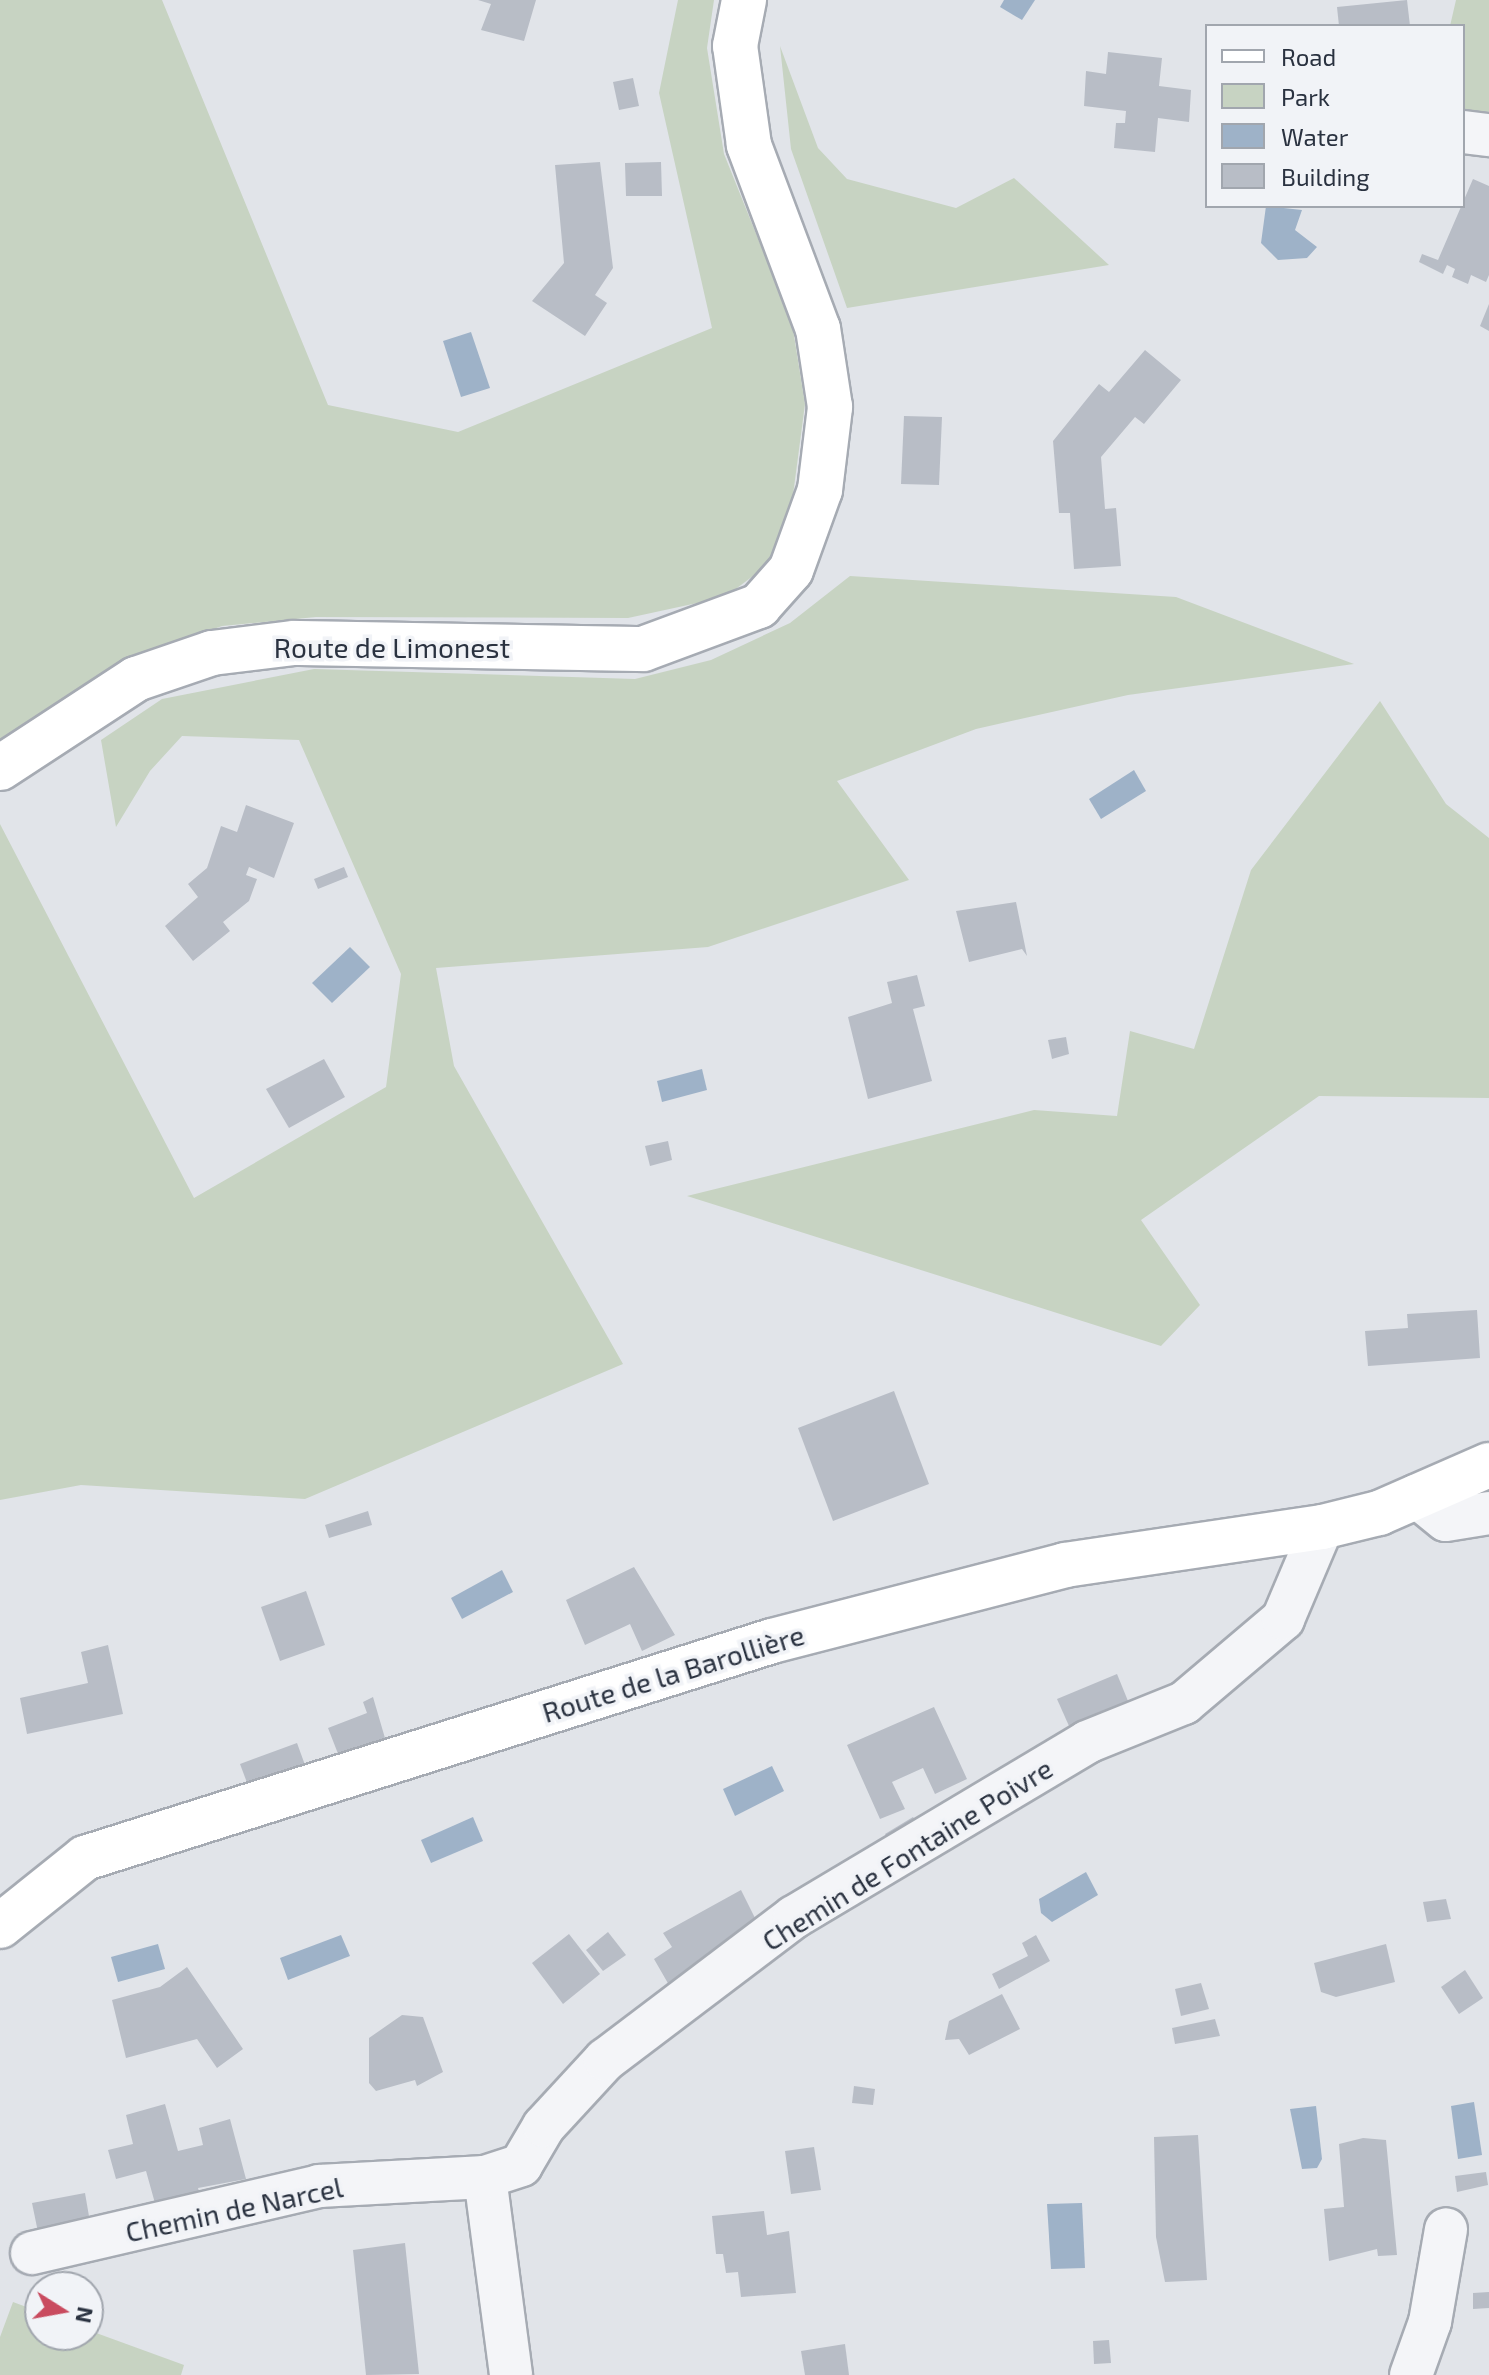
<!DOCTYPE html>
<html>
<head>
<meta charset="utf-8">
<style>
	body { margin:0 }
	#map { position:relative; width:1489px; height:2375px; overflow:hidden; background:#e1e4e9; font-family:"Exo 2",sans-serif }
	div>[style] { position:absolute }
	.green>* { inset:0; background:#c7d3c2 }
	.water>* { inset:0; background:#9eb2c8 }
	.building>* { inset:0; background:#b8bdc6 }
	.roads { filter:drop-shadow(2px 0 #a6abb3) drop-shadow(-2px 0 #a6abb3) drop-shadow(0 2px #a6abb3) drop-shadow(0 -2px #a6abb3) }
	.street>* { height:42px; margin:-21px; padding:0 21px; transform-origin:21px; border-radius:21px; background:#f4f5f8 }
	.secondary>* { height:44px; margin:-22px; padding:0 22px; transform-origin:22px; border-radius:22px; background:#fff }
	span { translate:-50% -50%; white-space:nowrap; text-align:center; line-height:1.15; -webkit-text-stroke:7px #f1f3f7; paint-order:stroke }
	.street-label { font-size:28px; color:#2a3240 }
	.legend { position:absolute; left:1205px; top:24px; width:260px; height:184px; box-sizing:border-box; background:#f1f3f7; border:2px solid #a1a6ae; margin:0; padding:10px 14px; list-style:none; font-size:24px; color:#2a3240 }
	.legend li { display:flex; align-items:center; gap:16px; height:40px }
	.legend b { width:40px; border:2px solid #a1a6ae }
	.north { position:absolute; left:24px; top:2271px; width:80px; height:80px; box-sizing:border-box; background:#f1f3f7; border:2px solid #a1a6ae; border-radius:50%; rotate:101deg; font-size:22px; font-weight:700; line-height:32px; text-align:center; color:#2a3240 }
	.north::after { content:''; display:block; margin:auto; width:28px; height:36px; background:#c94b5f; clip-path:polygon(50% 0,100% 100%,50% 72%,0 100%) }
</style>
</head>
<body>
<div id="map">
	<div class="green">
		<i style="clip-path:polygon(0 0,162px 0,328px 405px,458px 432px,712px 328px,659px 93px,678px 0,714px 0,707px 48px,724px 154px,792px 323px,805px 404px,793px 495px,769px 564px,725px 597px,628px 618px,316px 617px,222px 626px,127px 661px,0 745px)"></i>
		<i style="clip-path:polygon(1456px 0,1489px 0,1489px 112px,1463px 109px,1463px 26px,1450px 26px)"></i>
		<i style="clip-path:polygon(780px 46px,818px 148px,847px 179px,956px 208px,1014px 178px,1109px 265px,847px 308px,791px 149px)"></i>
		<i style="clip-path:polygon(850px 576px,1176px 597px,1354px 664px,1128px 695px,976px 729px,837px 781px,909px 880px,708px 947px,436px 968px,454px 1066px,623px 1364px,305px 1499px,81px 1485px,0 1500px,0 824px,194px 1198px,386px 1087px,401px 974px,299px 740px,182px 736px,150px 771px,116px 827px,101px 740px,162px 699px,314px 669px,635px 679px,711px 660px,790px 623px)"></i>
		<i style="clip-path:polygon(1380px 701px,1446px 804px,1489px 838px,1489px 1098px,1319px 1096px,1141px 1220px,1200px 1305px,1161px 1346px,687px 1196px,1034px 1110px,1117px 1116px,1130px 1031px,1194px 1049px,1251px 870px)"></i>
		<i style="clip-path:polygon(13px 2302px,40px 2312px,40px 2335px,88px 2330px,184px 2365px,181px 2375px,0 2375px,0 2337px)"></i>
	</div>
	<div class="water">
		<i style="clip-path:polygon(1004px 0,1035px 0,1022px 20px,1000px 7px)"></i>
		<i style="clip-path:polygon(1266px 206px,1302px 210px,1295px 230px,1317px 247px,1307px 258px,1278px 260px,1261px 243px)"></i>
		<i style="clip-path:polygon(471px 332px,490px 388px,461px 397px,443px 341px)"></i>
		<i style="clip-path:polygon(1134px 770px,1146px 791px,1101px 819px,1089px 799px)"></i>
		<i style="clip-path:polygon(350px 947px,370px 967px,332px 1003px,312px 983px)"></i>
		<i style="clip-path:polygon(702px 1069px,707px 1090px,662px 1102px,657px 1081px)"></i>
		<i style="clip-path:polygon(502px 1570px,513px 1592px,462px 1619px,451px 1598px)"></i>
		<i style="clip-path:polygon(772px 1766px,784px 1791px,735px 1816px,723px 1789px)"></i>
		<i style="clip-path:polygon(473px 1817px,483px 1841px,431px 1863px,421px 1840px)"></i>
		<i style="clip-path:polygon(1086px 1872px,1098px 1895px,1052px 1922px,1041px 1913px,1039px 1899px)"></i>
		<i style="clip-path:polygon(341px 1935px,350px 1956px,288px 1980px,280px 1958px)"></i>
		<i style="clip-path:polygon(158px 1944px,165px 1969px,118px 1982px,111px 1957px)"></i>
		<i style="clip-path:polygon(1474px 2102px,1482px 2155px,1458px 2159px,1451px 2106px)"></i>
		<i style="clip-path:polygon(1316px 2106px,1322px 2159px,1317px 2168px,1302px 2169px,1290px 2109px)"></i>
		<i style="clip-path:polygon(1082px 2203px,1085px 2268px,1051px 2269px,1047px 2204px)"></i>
	</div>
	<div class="building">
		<i style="clip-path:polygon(478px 0,536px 0,524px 41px,481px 30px,491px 4px)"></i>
		<i style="clip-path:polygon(1407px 0,1410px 26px,1339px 26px,1337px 7px)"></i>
		<i style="clip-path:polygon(1108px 52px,1162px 58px,1159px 86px,1191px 90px,1189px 122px,1158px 118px,1155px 152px,1114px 148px,1116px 123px,1125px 123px,1126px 111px,1084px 106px,1086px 71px,1106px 74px)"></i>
		<i style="clip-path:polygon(633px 78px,639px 106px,619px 110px,613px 82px)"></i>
		<i style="clip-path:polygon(600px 162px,613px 268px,595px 295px,607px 303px,585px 336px,532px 301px,564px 263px,555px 165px)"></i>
		<i style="clip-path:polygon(661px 162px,662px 196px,626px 196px,625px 163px)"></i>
		<i style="clip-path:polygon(1473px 179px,1489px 186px,1489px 275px,1486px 282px,1471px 275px,1468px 284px,1452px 277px,1455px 269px,1447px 265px,1443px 274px,1419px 262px,1422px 254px,1438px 260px)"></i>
		<i style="clip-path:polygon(1489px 304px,1489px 331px,1480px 326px)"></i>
		<i style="clip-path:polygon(1145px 350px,1181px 380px,1144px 424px,1135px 417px,1101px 457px,1105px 509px,1116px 508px,1121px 566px,1074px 569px,1070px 513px,1059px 513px,1053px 441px,1099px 384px,1109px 392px)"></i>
		<i style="clip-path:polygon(904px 416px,942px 417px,939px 485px,901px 484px)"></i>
		<i style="clip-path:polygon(246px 805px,294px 823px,274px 878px,249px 867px,246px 875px,257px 879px,249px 901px,223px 922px,230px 931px,193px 961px,165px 926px,198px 897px,188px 884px,207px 868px,221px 826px,237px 832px)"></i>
		<i style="clip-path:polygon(344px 867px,348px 877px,318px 889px,314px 879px)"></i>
		<i style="clip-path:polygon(1016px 902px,1027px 956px,1022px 949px,969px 962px,956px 911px)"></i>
		<i style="clip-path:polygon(917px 975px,925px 1006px,913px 1009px,932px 1081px,868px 1099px,848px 1017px,892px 1003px,887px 982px)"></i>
		<i style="clip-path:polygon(1066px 1037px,1069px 1054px,1052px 1059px,1048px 1040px)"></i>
		<i style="clip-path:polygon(324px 1059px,345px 1097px,289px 1128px,266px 1089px)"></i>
		<i style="clip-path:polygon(668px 1141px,672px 1160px,650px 1166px,645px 1146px)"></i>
		<i style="clip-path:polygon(1477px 1310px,1480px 1358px,1368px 1366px,1365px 1331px,1408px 1328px,1407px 1314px)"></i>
		<i style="clip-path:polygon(894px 1391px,929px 1484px,833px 1521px,798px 1428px)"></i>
		<i style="clip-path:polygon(368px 1511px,372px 1525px,329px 1538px,325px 1525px)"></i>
		<i style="clip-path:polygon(634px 1567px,675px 1635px,642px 1651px,630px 1624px,585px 1645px,566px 1600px)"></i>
		<i style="clip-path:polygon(306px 1591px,325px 1645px,280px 1661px,261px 1607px)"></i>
		<i style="clip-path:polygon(108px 1645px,123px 1714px,27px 1734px,20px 1698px,88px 1683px,81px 1652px)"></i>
		<i style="clip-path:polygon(1117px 1674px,1128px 1701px,1069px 1726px,1057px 1699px)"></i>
		<i style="clip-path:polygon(373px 1697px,387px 1745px,342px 1764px,328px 1728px,367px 1713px,363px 1702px)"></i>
		<i style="clip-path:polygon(934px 1707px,967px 1779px,935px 1794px,923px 1768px,892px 1782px,905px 1809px,880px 1819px,847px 1745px)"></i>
		<i style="clip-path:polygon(297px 1743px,309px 1776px,249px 1788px,240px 1764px)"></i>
		<i style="clip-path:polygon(913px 1817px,921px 1827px,891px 1845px,885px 1834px)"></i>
		<i style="clip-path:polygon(741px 1890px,756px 1920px,673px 1992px,654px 1959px,672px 1947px,663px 1933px)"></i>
		<i style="clip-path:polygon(1446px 1899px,1451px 1919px,1427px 1922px,1423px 1902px)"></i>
		<i style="clip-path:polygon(608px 1932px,626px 1955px,603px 1971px,586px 1950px)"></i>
		<i style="clip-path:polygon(569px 1934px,600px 1974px,563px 2004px,532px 1963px)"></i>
		<i style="clip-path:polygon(1036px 1935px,1050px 1961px,999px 1989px,992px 1974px,1028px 1956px,1022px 1943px)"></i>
		<i style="clip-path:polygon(1386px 1944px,1395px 1982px,1336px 1997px,1321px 1992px,1314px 1963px)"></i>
		<i style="clip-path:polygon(187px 1967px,243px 2049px,217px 2068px,197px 2039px,126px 2058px,112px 2000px,160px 1987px)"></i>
		<i style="clip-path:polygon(1465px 1970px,1483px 1998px,1459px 2014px,1441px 1987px)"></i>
		<i style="clip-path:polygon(1201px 1983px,1209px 2009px,1181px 2016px,1175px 1989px)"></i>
		<i style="clip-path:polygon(1002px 1994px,1020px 2029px,969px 2055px,959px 2039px,945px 2040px,949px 2021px)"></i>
		<i style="clip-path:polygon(402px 2015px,423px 2017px,443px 2072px,417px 2086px,415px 2080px,376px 2091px,369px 2083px,369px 2038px)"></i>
		<i style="clip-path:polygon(1215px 2019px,1220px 2036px,1175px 2044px,1172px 2028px)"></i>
		<i style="clip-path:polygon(854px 2086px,875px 2089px,873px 2105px,852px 2103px)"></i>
		<i style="clip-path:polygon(165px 2104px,178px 2151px,203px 2145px,199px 2128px,230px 2119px,246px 2179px,198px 2188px,200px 2195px,158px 2214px,146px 2171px,116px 2179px,108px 2150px,133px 2144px,126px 2115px)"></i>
		<i style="clip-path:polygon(1198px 2135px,1207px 2280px,1165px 2282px,1156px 2237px,1154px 2137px)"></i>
		<i style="clip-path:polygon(1363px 2138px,1386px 2140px,1397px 2255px,1378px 2256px,1377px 2249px,1329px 2261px,1324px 2209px,1344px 2207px,1339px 2144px)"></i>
		<i style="clip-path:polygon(814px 2147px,821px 2190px,791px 2194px,785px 2151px)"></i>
		<i style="clip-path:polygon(1486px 2172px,1488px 2185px,1457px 2192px,1455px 2176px)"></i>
		<i style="clip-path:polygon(85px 2193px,91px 2228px,39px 2237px,32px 2203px)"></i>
		<i style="clip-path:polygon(764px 2211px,767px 2235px,789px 2231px,796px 2293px,741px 2297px,738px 2272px,726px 2273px,723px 2254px,716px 2254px,712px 2216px)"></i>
		<i style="clip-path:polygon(405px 2243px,419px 2374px,366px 2375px,353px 2250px)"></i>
		<i style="clip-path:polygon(1489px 2292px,1489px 2308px,1473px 2309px,1473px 2293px)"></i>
		<i style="clip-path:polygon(1109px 2340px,1111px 2363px,1094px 2364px,1093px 2341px)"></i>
		<i style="clip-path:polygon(845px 2344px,849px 2375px,805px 2375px,801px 2351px)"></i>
	</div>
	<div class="roads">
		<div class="street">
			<i style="left:1463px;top:132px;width:26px;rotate:7deg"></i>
			<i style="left:1416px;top:1496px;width:38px;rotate:39deg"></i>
			<i style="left:1446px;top:1520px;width:44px;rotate:-9.2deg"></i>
			<i style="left:485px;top:2177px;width:200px;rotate:82.5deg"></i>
			<i style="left:32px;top:2253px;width:295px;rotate:-13.1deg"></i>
			<i style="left:319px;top:2186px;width:166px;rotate:-3.1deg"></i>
			<i style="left:485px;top:2177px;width:38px;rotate:-18deg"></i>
			<i style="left:521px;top:2165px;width:45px;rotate:-59.5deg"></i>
			<i style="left:544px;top:2126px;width:90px;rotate:-47.3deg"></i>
			<i style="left:605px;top:2060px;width:237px;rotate:-37.1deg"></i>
			<i style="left:794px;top:1917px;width:341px;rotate:-30.8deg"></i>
			<i style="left:1087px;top:1742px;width:105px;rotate:-21.9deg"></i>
			<i style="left:1184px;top:1703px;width:130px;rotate:-40.3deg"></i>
			<i style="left:1283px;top:1619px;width:100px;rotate:-67deg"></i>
			<i style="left:1411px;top:2375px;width:56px;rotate:-70.3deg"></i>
			<i style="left:1430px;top:2322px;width:94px;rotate:-80.2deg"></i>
		</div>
		<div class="secondary">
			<i style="left:0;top:768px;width:163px;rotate:-33.2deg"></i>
			<i style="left:136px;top:679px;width:80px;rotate:-18.9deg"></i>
			<i style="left:212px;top:653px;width:83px;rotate:-7deg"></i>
			<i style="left:294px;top:643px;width:349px;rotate:1deg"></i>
			<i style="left:643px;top:649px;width:124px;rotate:-20.3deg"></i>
			<i style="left:759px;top:606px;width:48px;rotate:-48.4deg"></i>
			<i style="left:791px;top:570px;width:85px;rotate:-70.1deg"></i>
			<i style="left:820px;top:490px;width:84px;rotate:-83.1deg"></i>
			<i style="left:830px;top:407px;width:79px;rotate:-98.7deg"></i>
			<i style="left:818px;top:329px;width:197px;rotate:-110.6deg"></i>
			<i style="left:749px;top:145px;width:100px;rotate:-98deg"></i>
			<i style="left:735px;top:46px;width:47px;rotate:-78.9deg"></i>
			<i style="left:0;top:1926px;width:109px;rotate:-38.7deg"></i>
			<i style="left:85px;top:1858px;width:720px;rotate:-17.53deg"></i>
			<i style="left:772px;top:1641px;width:303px;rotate:-14.5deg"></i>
			<i style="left:1065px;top:1565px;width:260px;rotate:-8.4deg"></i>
			<i style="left:1322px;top:1527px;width:59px;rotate:-13.8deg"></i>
			<i style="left:1379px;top:1513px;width:120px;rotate:-23.6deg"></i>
		</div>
	</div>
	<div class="street-label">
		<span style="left:392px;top:647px">Route de Limonest</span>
		<span style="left:673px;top:1673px;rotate:-17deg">Route de la Barollière</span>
		<span style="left:907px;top:1854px;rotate:-32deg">Chemin de Fontaine Poivre</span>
		<span style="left:234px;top:2209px;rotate:-12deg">Chemin de Narcel</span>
	</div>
	<ul class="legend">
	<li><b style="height:10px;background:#fff"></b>Road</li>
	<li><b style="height:22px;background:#c7d3c2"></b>Park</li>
	<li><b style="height:22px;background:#9eb2c8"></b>Water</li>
	<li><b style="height:22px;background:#b8bdc6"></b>Building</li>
	</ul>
	<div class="north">N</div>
</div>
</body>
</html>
